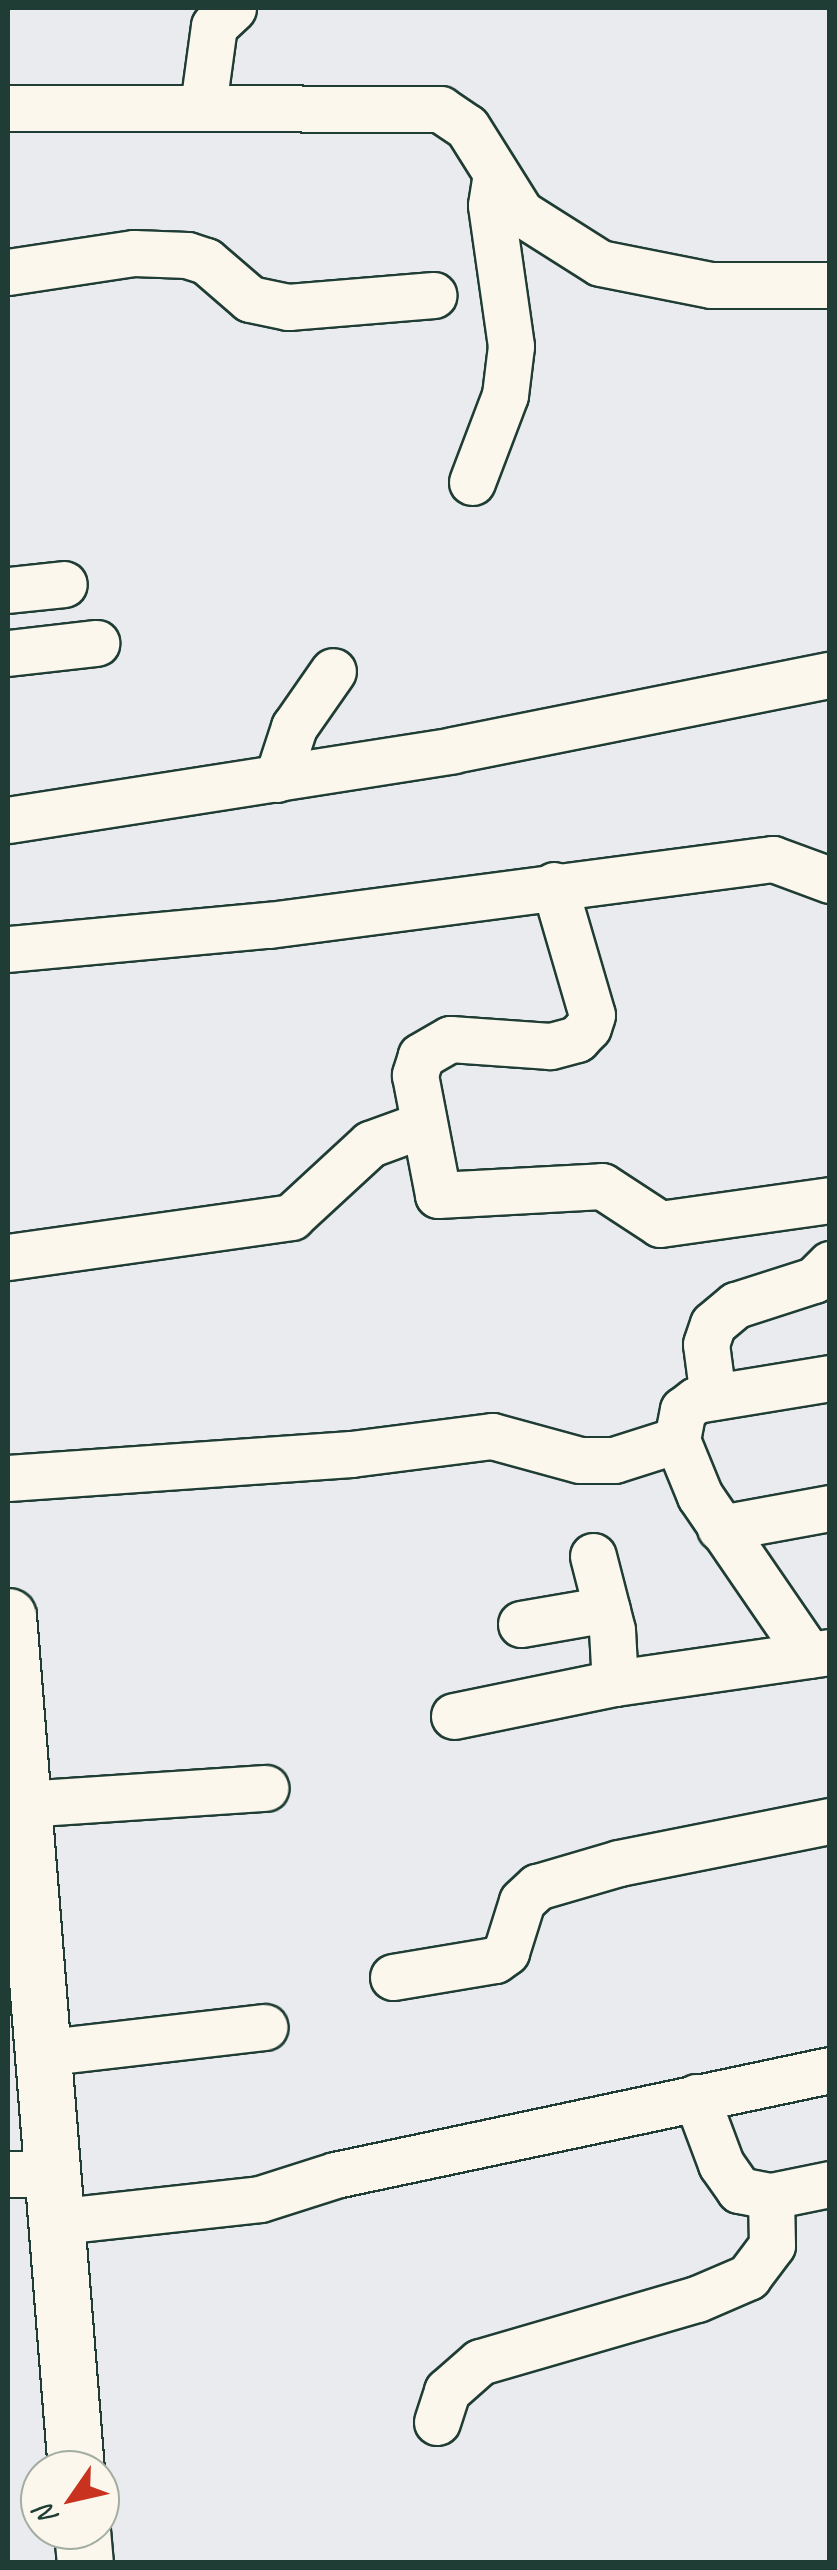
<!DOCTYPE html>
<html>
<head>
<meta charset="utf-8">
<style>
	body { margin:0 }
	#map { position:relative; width:837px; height:2570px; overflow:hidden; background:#eaebef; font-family:Caveat,sans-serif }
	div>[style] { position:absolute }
	.roads { filter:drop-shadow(2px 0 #1f3d34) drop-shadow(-2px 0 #1f3d34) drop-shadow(0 2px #1f3d34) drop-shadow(0 -2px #1f3d34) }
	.minor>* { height:45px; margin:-22.5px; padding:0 22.5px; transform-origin:22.5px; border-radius:22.5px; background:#fbf7ec }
	.secondary>* { height:55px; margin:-27.5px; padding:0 27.5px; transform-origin:27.5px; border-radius:27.5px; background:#fbf7ec }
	span { translate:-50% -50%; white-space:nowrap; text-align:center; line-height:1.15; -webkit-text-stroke:8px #fbf7ec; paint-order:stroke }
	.frame { position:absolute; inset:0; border:10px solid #1f3d34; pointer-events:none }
	.north { position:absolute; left:20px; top:2450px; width:100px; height:100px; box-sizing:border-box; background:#fbf7ec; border:2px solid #a3ada2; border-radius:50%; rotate:236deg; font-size:28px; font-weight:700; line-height:40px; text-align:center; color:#1f3d34 }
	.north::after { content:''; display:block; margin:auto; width:35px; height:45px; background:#c8321e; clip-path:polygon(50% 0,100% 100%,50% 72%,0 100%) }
</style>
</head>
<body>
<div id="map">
	<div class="roads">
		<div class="minor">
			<i style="left:203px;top:106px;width:81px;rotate:-82.2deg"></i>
			<i style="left:214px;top:26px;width:26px;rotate:-43deg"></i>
			<i style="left:8px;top:108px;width:432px;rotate:0.1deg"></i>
			<i style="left:440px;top:109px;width:32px;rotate:34deg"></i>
			<i style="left:467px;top:127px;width:102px;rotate:57.9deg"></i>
			<i style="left:521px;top:213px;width:93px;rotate:32.3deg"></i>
			<i style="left:600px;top:263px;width:113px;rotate:11.2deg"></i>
			<i style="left:711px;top:285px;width:119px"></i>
			<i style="left:8px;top:272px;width:127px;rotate:-8.6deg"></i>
			<i style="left:134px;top:253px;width:53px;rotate:2.2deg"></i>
			<i style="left:187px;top:255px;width:20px;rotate:18deg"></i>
			<i style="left:206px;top:261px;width:58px;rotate:40.8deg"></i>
			<i style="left:250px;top:299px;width:39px;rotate:12deg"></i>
			<i style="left:288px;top:307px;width:146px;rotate:-4.7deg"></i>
			<i style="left:472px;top:482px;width:93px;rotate:-69.2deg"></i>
			<i style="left:505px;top:395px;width:49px;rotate:-83deg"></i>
			<i style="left:511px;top:346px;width:142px;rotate:-98.1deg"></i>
			<i style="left:491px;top:205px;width:31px;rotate:-81deg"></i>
			<i style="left:8px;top:590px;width:56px;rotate:-6.1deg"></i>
			<i style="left:8px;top:653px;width:89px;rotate:-6.5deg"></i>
			<i style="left:277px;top:779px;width:55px;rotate:-71.9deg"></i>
			<i style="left:294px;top:727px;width:68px;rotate:-55.1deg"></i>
			<i style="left:8px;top:820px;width:450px;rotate:-8.9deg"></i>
			<i style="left:453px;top:750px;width:384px;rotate:-11.3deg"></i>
			<i style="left:554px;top:885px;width:135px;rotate:73.7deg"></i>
			<i style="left:592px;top:1015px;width:13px;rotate:108deg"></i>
			<i style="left:588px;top:1027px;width:16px;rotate:133deg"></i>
			<i style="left:577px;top:1039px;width:28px;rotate:165deg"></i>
			<i style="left:550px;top:1046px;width:100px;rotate:-176deg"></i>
			<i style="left:450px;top:1039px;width:34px;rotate:150deg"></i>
			<i style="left:421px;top:1056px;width:20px;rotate:108deg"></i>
			<i style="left:415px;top:1075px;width:122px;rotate:79.1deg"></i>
			<i style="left:438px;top:1195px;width:164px;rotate:-3.1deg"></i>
			<i style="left:602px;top:1186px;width:69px;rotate:33.2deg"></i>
			<i style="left:660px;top:1224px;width:172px;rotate:-8deg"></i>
			<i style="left:8px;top:949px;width:262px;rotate:-5.3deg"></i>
			<i style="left:269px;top:925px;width:508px;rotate:-7.46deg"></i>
			<i style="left:773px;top:859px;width:61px;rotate:20.2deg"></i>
			<i style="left:8px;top:1257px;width:286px;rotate:-8deg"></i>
			<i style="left:291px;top:1217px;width:108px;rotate:-42.7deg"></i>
			<i style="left:370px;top:1144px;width:55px;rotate:-20.1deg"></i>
			<i style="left:713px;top:1397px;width:53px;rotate:-97.5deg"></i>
			<i style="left:706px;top:1344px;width:21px;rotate:-71deg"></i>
			<i style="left:713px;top:1324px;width:30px;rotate:-40deg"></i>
			<i style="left:736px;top:1305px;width:82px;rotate:-17.8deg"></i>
			<i style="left:814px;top:1280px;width:23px;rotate:-45deg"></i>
			<i style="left:8px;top:1478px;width:344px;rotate:-4deg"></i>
			<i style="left:351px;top:1454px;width:142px;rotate:-7.3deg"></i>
			<i style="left:492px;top:1436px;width:91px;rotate:15.3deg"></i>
			<i style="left:580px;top:1460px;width:34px"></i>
			<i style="left:614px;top:1460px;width:66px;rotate:-17.6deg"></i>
			<i style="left:720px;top:1528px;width:112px;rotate:-10.3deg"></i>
			<i style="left:593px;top:1556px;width:76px;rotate:75.6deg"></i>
			<i style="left:612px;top:1630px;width:53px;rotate:86.8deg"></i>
			<i style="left:615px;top:1683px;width:217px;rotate:-8.2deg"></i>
			<i style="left:521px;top:1624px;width:87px;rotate:-9.9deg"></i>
			<i style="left:809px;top:1655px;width:193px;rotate:-124.4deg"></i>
			<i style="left:700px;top:1496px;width:61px;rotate:-112.3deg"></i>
			<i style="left:677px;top:1440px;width:31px;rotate:-79deg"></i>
			<i style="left:683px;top:1410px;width:16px;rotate:-38deg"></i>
			<i style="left:696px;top:1400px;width:136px;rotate:-9.3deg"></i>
			<i style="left:454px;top:1716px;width:164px;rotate:-11.6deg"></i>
			<i style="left:23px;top:1804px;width:243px;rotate:-3.8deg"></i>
			<i style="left:393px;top:1977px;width:103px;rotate:-9.5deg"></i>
			<i style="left:495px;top:1960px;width:14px;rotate:-36deg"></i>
			<i style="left:506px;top:1952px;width:53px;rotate:-72.6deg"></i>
			<i style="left:522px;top:1901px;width:21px;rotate:-43deg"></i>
			<i style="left:537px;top:1887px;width:85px;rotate:-16.3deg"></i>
			<i style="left:619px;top:1863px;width:215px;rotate:-11.3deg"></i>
			<i style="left:40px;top:2053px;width:226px;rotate:-6.6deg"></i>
			<i style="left:696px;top:2097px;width:72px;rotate:69.5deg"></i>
			<i style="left:721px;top:2164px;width:32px;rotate:55deg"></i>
			<i style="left:739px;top:2190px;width:33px;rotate:11deg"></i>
			<i style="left:771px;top:2196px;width:60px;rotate:-11.5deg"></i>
			<i style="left:8px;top:2174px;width:40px"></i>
			<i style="left:52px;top:2222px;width:209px;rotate:-6.3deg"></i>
			<i style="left:260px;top:2199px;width:79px;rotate:-17.7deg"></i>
			<i style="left:335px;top:2175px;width:506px;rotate:-11.98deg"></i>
			<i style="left:437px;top:2422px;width:33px;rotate:-72deg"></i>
			<i style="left:447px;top:2391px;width:44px;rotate:-41.3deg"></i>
			<i style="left:480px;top:2362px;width:226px;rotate:-16.2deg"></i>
			<i style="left:697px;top:2299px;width:56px;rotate:-23.3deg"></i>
			<i style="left:748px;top:2277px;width:40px;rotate:-53deg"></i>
			<i style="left:772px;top:2245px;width:49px;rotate:-91.2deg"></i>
		</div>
		<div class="secondary">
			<i style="left:8px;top:1616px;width:857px;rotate:85.45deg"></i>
			<i style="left:82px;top:2530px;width:32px;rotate:85deg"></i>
		</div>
	</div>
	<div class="frame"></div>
	<div class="north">N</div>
</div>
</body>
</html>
